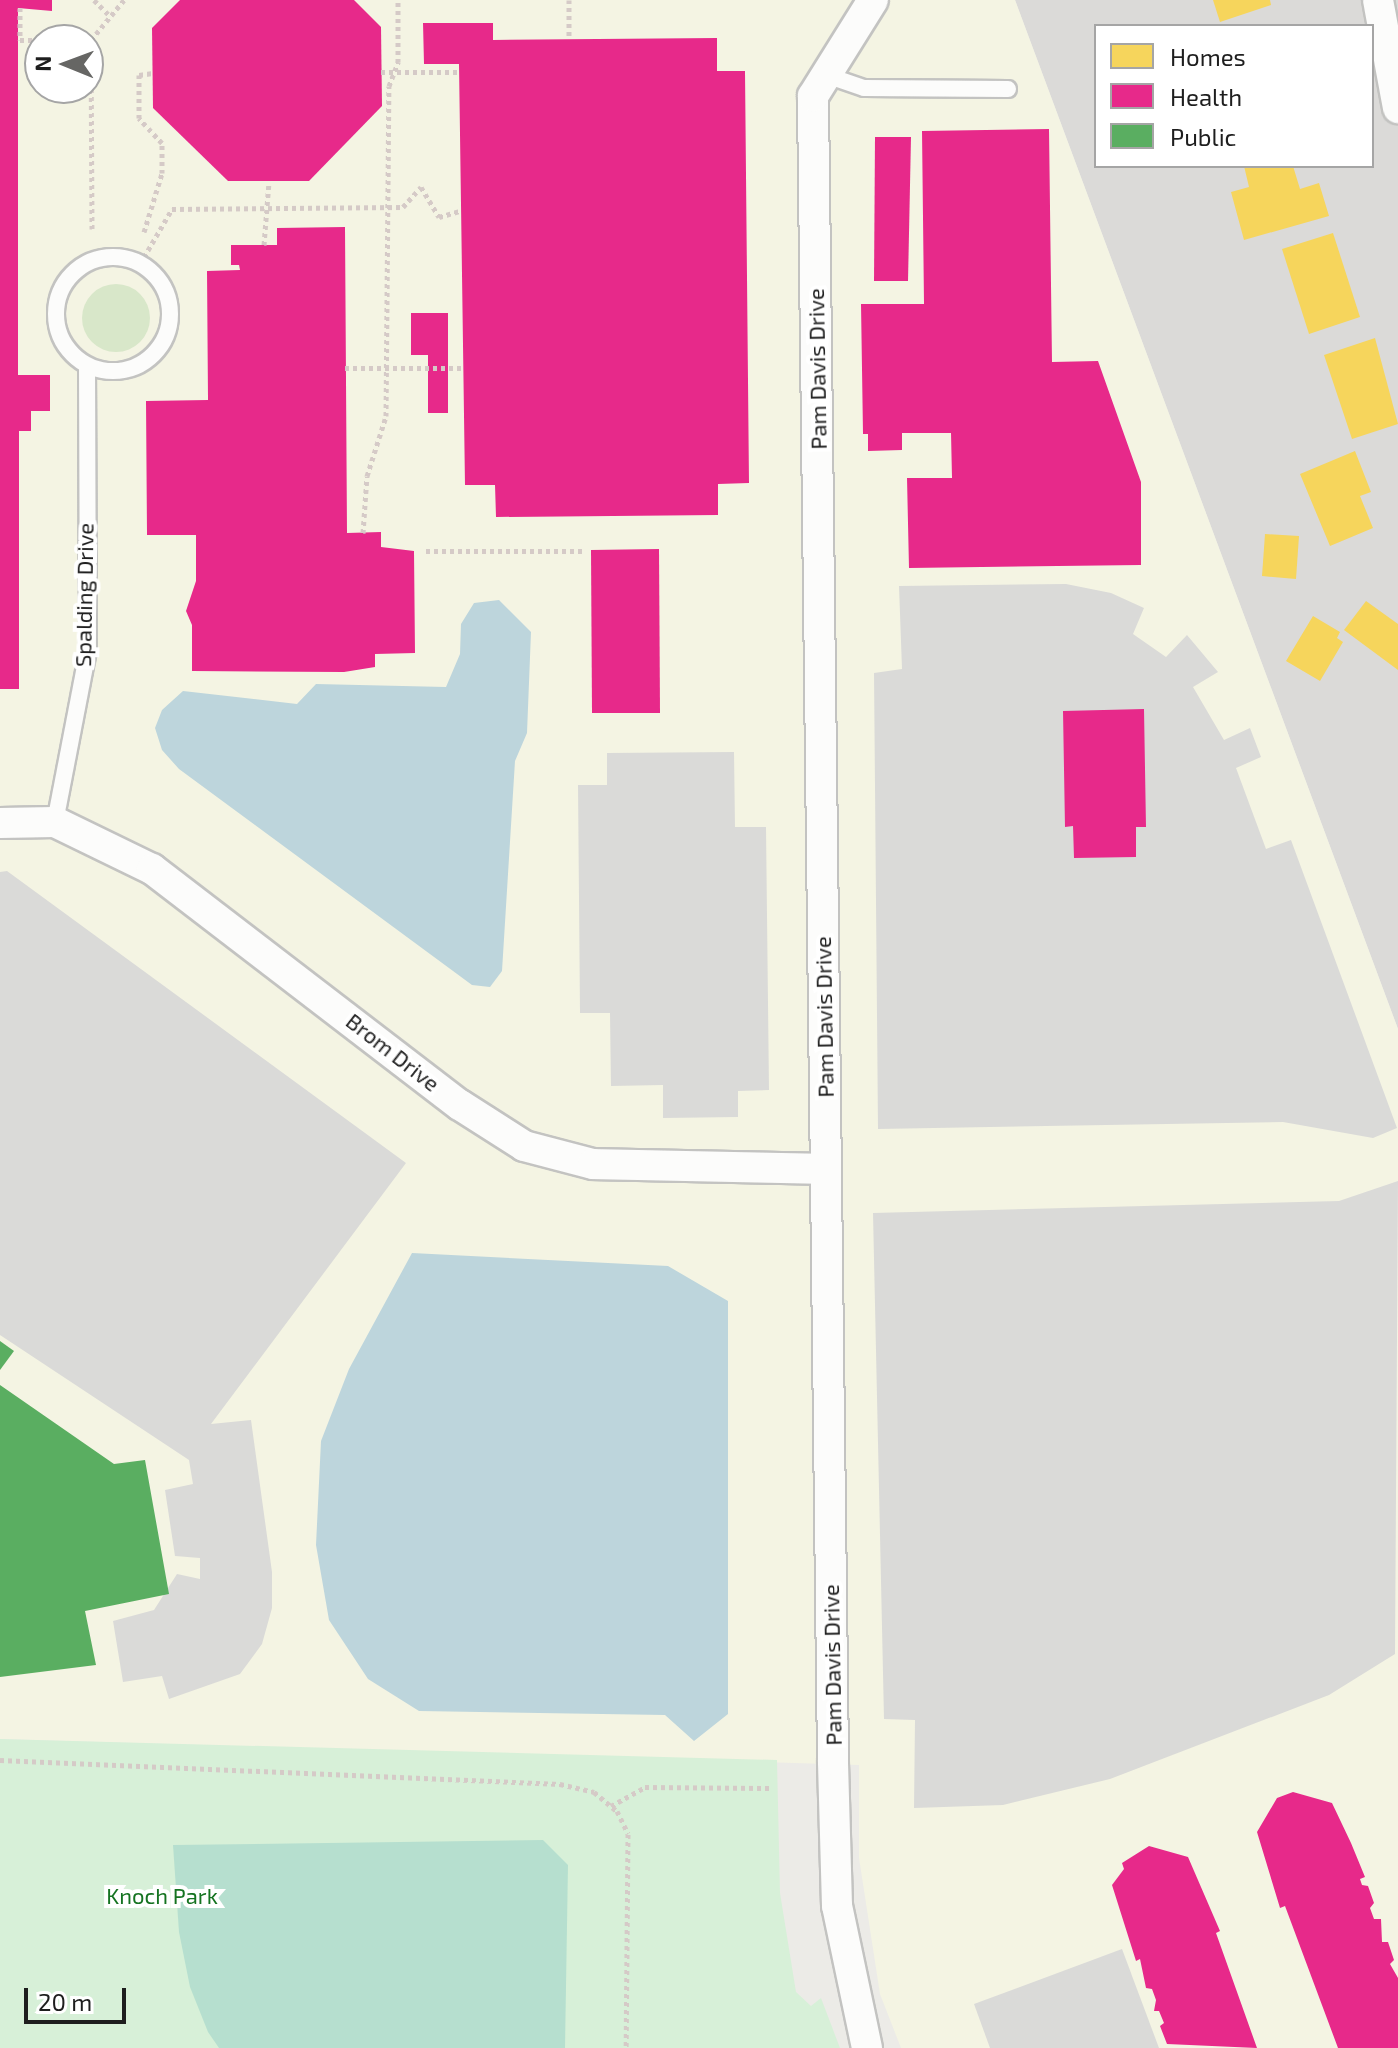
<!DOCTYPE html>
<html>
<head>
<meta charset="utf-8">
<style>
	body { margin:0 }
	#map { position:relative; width:1398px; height:2048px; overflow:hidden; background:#ecebe7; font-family:"Exo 2",sans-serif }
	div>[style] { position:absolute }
	.residential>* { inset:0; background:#dbdad8 }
	.education>* { inset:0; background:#f4f4e3 }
	.religious>* { inset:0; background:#dadad8 }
	.grass>* { inset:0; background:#d8e7c9 }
	.round { border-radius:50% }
	.park>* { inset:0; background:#d7f0d8 }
	.pitch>* { inset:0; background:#b6dfcf }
	.water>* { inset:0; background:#bdd5dc }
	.homes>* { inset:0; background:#f6d55c }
	.health>* { inset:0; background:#e7298a }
	.public>* { inset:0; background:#5aae61 }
	.path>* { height:5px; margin-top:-2.5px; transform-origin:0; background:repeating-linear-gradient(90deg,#d5cac7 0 4px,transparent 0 8px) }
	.roads { filter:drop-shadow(2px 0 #c3c3c1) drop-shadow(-2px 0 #c3c3c1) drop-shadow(0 2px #c3c3c1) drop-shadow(0 -2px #c3c3c1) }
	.service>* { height:16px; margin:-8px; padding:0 8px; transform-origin:8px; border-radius:8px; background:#fcfcfb }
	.service>.ring { margin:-8px; padding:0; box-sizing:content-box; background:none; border:16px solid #fcfcfb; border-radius:50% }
	.minor>* { height:30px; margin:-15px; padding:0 15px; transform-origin:15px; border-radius:15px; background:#fcfcfb }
	.path-bridge>* { height:5px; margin-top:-2.5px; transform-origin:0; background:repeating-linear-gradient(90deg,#d5cac7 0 4px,transparent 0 8px) }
	span { translate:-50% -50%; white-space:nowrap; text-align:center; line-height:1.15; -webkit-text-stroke:8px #fff; paint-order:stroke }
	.street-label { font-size:22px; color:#1e1e1e }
	.park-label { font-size:22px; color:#157321 }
	.legend { position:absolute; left:1094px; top:24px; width:280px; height:144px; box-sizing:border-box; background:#fff; border:2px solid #a5a5a5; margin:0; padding:10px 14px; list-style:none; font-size:24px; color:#1e1e1e }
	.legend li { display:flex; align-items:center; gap:16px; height:40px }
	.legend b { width:40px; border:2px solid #a5a5a5 }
	.north { position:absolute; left:24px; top:24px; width:80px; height:80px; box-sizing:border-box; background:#fff; border:2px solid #a5a5a5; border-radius:50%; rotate:271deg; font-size:22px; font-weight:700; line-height:32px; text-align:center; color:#1e1e1e }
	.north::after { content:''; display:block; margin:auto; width:28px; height:36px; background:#666664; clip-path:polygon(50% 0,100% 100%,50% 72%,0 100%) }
	.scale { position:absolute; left:24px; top:1988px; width:102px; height:36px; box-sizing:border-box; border:4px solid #1e1e1e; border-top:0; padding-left:10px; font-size:24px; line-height:28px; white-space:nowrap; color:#1e1e1e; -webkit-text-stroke:6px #fff; paint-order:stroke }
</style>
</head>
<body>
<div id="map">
	<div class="residential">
		<i style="clip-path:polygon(evenodd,1015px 0,1398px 0,1398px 1029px,1015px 0,1096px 26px,1372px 26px,1372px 166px,1096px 166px,1096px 26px)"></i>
	</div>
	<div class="education">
		<i style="clip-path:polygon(evenodd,0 0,1015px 0,1398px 1029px,1398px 2048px,901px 2048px,880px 1994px,859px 1858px,859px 1765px,0 1739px,0 0,40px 40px,88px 40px,88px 88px,40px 88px,40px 40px)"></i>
	</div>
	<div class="religious">
		<i style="clip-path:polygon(1066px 584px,1111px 593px,1144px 608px,1133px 634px,1166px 657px,1187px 635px,1218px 672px,1193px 687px,1224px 740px,1250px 728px,1261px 757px,1236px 768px,1266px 849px,1291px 840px,1397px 1128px,1373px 1138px,1283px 1122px,878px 1129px,874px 673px,902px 669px,899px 586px)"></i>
		<i style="clip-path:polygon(734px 752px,735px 827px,766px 827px,769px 1090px,738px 1091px,738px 1117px,663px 1118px,663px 1085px,611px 1086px,610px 1013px,580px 1013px,578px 785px,607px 785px,607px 753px)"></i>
		<i style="clip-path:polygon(7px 871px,406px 1163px,211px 1424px,251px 1420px,272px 1572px,272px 1608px,262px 1644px,240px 1674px,169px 1699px,162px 1676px,123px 1682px,113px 1621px,154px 1610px,177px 1574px,200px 1579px,200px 1558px,175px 1556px,165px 1490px,193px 1484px,189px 1460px,0 1335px,0 872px)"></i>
		<i style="clip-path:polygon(1398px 1181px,1395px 1654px,1329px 1695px,1110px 1779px,1003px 1805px,914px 1808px,915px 1720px,884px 1719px,873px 1213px,1339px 1201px)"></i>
		<i style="clip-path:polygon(1122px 1949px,1159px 2048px,990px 2048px,974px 2004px)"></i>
	</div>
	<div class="grass">
		<i class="round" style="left:82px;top:284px;width:68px;height:68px"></i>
	</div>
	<div class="park">
		<i style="clip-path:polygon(0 1739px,777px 1760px,780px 1893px,796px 1992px,811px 2006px,821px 1998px,840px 2048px,0 2048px)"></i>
	</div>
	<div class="pitch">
		<i style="clip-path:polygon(543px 1840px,568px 1865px,565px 2048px,219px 2048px,208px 2032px,190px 1987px,179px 1932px,173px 1845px)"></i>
	</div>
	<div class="water">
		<i style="clip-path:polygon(499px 600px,531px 632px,527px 733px,515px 761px,502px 971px,490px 987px,472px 985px,179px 769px,162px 750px,155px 728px,162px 710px,183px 691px,297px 704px,316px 684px,446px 687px,460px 654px,461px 624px,474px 603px)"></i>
		<i style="clip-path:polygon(412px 1253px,668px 1266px,728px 1301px,728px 1714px,694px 1741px,665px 1715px,419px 1711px,368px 1679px,329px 1620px,316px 1545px,321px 1441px,349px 1369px)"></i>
	</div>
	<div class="homes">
		<i style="clip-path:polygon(1213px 0,1270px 0,1271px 5px,1220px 22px)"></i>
		<i style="clip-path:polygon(1244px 166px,1293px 166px,1300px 189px,1319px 183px,1329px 216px,1244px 240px,1231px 192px,1249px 187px)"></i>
		<i style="clip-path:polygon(1333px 233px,1360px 317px,1309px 334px,1282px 249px)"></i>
		<i style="clip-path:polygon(1375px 338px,1398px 424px,1352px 439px,1324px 355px)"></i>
		<i style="clip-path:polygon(1355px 451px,1371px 492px,1360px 496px,1373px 528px,1330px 546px,1300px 474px)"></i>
		<i style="clip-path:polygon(1265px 534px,1299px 536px,1296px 579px,1262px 576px)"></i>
		<i style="clip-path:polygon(1366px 601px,1398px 624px,1398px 670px,1344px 630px)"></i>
		<i style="clip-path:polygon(1313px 616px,1340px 632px,1337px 638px,1343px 642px,1320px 681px,1286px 661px)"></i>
	</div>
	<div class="health">
		<i style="clip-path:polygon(0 0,52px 0,52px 11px,18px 8px,18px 375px,50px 375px,50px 411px,31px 411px,31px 431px,19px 431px,19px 689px,0 689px)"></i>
		<i style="clip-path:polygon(180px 0,354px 0,381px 27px,382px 106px,309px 181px,228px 181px,153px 108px,152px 28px)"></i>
		<i style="clip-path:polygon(423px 23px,493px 23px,493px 40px,717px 38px,717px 71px,745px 71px,749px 483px,718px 484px,718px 515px,496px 517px,495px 485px,465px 485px,459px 64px,424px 64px)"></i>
		<i style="clip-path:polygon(1049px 129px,1052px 362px,1098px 361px,1141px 482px,1141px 565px,909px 568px,907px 478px,952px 478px,951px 433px,902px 433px,902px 450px,868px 451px,868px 434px,863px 434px,861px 304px,924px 304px,922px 131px)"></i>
		<i style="clip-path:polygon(875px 137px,911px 137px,908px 281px,874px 281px)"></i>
		<i style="clip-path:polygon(345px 227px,347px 533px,381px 532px,381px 547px,414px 551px,415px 653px,375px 654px,375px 667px,344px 672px,192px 671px,192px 625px,186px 611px,196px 581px,196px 535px,147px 535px,146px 401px,208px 400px,207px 271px,240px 270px,239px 265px,231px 265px,231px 245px,277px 245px,277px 228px)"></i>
		<i style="clip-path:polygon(411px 313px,448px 313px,448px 413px,428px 413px,428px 355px,411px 355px)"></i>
		<i style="clip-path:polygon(659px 549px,660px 713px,592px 713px,591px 550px)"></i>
		<i style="clip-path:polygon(1144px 709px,1146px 827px,1136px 827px,1136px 857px,1074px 858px,1073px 826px,1065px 827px,1063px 711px)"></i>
		<i style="clip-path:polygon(1293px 1792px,1332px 1803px,1351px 1843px,1365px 1877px,1360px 1879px,1362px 1885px,1368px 1886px,1374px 1903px,1370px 1908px,1374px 1919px,1381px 1919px,1382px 1942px,1388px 1942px,1394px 1960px,1390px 1964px,1398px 1978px,1398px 2048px,1338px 2048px,1285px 1906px,1280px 1908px,1257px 1832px,1277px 1798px)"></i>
		<i style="clip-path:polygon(1149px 1846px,1188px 1857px,1220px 1931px,1216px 1933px,1257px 2048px,1167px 2044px,1160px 2026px,1164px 2023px,1159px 2011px,1154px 2011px,1156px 2000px,1152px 1989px,1146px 1988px,1140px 1959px,1136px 1961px,1112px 1885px,1124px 1869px,1122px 1863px)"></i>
	</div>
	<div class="public">
		<i style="clip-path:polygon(0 1341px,14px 1351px,0 1370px)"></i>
		<i style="clip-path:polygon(0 1385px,114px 1464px,145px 1460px,169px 1594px,85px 1611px,96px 1665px,0 1677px)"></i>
	</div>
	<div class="path">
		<i style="left:94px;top:0;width:23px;rotate:45deg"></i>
		<i style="left:569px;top:0;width:39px;rotate:90deg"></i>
		<i style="left:20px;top:8px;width:32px;rotate:90deg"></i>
		<i style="left:20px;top:40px;width:71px"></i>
		<i style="left:92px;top:229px;width:189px;rotate:-90.3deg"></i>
		<i style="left:91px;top:40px;width:52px;rotate:-50.5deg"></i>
		<i style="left:144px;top:232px;width:62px;rotate:-73deg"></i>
		<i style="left:162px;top:173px;width:30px;rotate:-90deg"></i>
		<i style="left:162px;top:143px;width:34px;rotate:-133deg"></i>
		<i style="left:139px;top:118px;width:43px;rotate:-90deg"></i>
		<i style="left:139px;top:75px;width:14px;rotate:-8deg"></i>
		<i style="left:140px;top:264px;width:64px;rotate:-59.8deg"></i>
		<i style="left:172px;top:209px;width:231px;rotate:-0.5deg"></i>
		<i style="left:403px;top:207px;width:27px;rotate:-48deg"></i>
		<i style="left:421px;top:187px;width:35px;rotate:59deg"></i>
		<i style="left:439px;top:217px;width:22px;rotate:-16deg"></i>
		<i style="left:363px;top:533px;width:57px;rotate:-86deg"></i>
		<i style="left:367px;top:476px;width:63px;rotate:-72.4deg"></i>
		<i style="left:386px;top:416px;width:330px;rotate:-89.5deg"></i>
		<i style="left:389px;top:86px;width:26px;rotate:-69deg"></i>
		<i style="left:398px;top:62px;width:62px;rotate:-90deg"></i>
		<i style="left:426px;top:551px;width:157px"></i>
		<i style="left:0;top:1760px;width:561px;rotate:2.45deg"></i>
		<i style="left:560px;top:1784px;width:35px;rotate:13deg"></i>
		<i style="left:594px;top:1792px;width:30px;rotate:40deg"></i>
		<i style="left:617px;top:1811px;width:25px;rotate:64deg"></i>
		<i style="left:628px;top:1834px;width:214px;rotate:90.5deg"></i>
		<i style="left:611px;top:1806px;width:39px;rotate:-29deg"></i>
		<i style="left:645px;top:1787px;width:125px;rotate:0.5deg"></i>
	</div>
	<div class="roads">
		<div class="service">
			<i style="left:826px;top:75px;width:40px;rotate:18.9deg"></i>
			<i style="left:864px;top:88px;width:144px;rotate:0.4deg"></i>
			<i class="ring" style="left:56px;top:257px;width:98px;height:98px"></i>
			<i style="left:55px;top:822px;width:174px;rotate:-79.1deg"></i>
			<i style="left:88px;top:651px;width:285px;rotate:-90.2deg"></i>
		</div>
		<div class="minor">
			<i style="left:1378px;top:0;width:110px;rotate:79.5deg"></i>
			<i style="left:0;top:823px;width:55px;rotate:-1deg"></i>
			<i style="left:55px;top:822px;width:108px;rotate:25.9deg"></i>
			<i style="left:152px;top:869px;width:388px;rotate:37.5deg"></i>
			<i style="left:460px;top:1105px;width:76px;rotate:32.6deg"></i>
			<i style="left:524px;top:1146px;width:71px;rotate:14.6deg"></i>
			<i style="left:593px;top:1164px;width:233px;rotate:1.2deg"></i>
			<i style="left:867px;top:2048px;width:145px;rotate:-101.9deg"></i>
			<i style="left:837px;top:1906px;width:146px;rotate:-91.6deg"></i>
			<i style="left:833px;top:1760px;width:1664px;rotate:-90.69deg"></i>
			<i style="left:813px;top:96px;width:113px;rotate:-58deg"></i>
		</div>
	</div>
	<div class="path-bridge">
		<i style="left:381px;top:72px;width:78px"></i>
		<i style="left:264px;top:245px;width:63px;rotate:-85.5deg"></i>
		<i style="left:345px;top:368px;width:117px"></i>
	</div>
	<div class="street-label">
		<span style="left:817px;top:369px;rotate:-91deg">Pam Davis Drive</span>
		<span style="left:84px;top:595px;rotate:-89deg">Spalding Drive</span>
		<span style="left:824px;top:1017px;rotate:-91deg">Pam Davis Drive</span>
		<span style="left:393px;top:1052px;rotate:38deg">Brom Drive</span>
		<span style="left:832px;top:1665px;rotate:-91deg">Pam Davis Drive</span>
	</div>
	<div class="park-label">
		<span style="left:162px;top:1896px">Knoch Park</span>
	</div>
	<ul class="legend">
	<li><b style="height:22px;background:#f6d55c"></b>Homes</li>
	<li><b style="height:22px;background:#e7298a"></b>Health</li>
	<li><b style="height:22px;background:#5aae61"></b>Public</li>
	</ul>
	<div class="north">N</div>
	<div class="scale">20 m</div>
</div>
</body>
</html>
